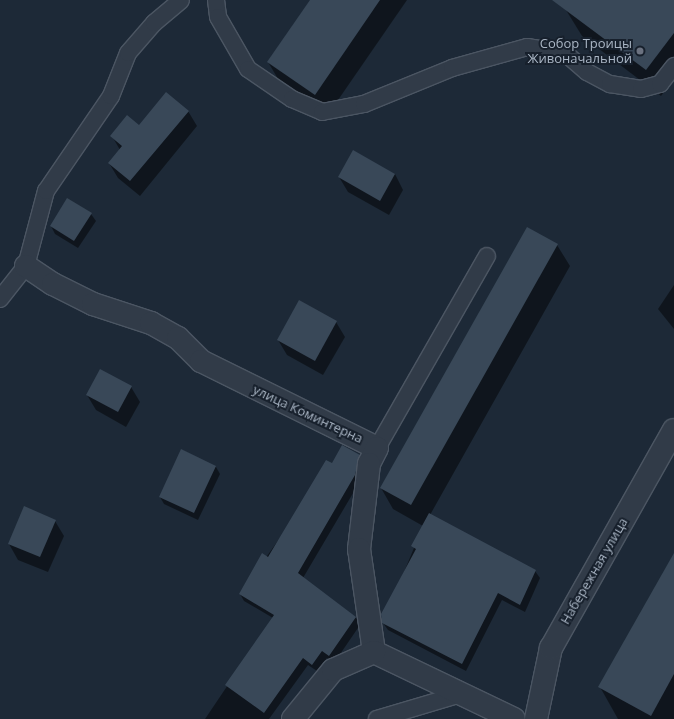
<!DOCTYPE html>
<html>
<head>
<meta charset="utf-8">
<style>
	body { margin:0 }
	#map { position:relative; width:674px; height:719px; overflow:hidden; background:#1d2937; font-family:"Open Sans",sans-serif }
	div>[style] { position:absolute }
	.shadow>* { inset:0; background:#0007 }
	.building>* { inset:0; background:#394858 }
	.roads { filter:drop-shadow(1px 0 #4c5663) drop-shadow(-1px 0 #4c5663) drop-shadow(0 1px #4c5663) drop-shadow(0 -1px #4c5663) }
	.service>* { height:16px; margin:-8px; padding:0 8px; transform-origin:8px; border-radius:8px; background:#313b48 }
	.minor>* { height:22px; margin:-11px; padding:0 11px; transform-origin:11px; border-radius:11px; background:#313b48 }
	.dots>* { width:11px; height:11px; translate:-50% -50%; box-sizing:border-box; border:2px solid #17202c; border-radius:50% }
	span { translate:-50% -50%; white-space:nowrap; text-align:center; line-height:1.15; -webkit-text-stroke:4px #17202c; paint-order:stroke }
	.poi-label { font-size:13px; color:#aab6c5 }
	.right { translate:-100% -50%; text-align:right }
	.street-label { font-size:13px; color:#aab6c5 }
</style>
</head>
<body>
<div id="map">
	<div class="shadow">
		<i style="clip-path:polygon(311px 0,407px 0,327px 116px,281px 84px,268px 62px)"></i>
		<i style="clip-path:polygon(574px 0,674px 0,674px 79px,661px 96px,582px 36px,566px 10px)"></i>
		<i style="clip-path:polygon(188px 111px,197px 126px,140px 196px,118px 178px,109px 163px,120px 150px,112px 136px)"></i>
		<i style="clip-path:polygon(395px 174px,403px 190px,389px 215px,348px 192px,339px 177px)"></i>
		<i style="clip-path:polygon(91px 214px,96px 221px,78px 248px,55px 234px,51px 226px)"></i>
		<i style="clip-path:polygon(557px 245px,570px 266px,430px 515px,535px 571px,540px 578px,525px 612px,502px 600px,466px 671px,388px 630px,383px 623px,423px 526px,393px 509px,381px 488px)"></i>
		<i style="clip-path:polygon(674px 285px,674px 329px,658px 309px)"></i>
		<i style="clip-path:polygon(336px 322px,345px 337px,323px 375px,287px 355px,278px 340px)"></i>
		<i style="clip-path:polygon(131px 387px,140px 402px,126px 427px,96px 410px,87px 395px)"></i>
		<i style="clip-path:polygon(182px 450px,216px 467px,220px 474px,198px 520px,164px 504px,160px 497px)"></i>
		<i style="clip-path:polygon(359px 456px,363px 463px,359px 483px,303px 578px,356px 618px,360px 625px,334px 663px,327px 658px,317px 671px,308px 665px,269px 719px,205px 719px,273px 618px,244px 601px,240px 594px,332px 465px)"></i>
		<i style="clip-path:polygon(55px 521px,64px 536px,48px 572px,18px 560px,9px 544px)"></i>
		<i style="clip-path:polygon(674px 555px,674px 719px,618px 719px,600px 687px)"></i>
	</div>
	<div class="building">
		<i style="clip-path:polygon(310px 0,380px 0,315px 95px,267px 62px)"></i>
		<i style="clip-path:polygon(552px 0,674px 0,674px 33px,646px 70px)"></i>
		<i style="clip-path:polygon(166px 92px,189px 111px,130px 181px,108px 163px,122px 146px,110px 136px,127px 115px,139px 125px)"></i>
		<i style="clip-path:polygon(353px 150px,395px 174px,380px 201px,338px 177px)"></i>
		<i style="clip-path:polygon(67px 198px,92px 213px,74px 241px,50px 226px)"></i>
		<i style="clip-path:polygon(527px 227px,558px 244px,411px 505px,380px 488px)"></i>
		<i style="clip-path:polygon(299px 300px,337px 321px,315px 361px,277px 340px)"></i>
		<i style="clip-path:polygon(100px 369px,132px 386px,118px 412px,86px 395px)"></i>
		<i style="clip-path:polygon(342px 445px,360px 455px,355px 475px,298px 573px,356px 617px,329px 656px,322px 651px,312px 665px,303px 658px,264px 713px,225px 685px,274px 615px,239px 594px,262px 553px,268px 557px,326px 460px,332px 463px)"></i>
		<i style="clip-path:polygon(181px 449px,216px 466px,194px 513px,159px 497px)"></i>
		<i style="clip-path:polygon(24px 506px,56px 520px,40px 557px,8px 544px)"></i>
		<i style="clip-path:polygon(429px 513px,536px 570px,520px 605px,498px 593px,462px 664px,382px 623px,381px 614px,416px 549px,411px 546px)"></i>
		<i style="clip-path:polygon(674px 553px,674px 674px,651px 716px,598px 687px)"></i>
	</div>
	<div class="roads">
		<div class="service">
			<i style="left:216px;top:0;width:17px;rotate:83deg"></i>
			<i style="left:218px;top:17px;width:60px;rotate:60deg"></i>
			<i style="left:248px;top:69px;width:53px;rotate:34.3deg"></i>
			<i style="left:292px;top:99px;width:33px;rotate:23deg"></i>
			<i style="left:322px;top:112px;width:43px;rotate:-10.8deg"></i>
			<i style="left:364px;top:104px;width:95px;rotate:-22.2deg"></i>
			<i style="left:452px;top:68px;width:78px;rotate:-15.6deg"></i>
			<i style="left:527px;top:47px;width:38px;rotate:9deg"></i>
			<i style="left:565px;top:53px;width:29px;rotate:41deg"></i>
			<i style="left:587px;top:72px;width:26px;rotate:28deg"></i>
			<i style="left:610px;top:84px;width:31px;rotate:9deg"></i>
			<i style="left:641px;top:89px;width:20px;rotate:-15deg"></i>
			<i style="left:660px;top:84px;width:23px;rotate:-52deg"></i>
			<i style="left:0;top:299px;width:42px;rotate:-51.8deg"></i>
			<i style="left:26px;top:266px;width:78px;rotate:-75.1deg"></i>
			<i style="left:46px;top:191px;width:115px;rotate:-55.6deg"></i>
			<i style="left:111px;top:96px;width:46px;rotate:-68.4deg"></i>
			<i style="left:128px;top:53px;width:40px;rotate:-49deg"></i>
			<i style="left:154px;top:23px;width:35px;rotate:-40deg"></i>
			<i style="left:377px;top:448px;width:221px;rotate:-60.2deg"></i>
			<i style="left:377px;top:719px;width:88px;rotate:-16.6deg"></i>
		</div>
		<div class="minor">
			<i style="left:26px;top:266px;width:32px;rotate:34deg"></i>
			<i style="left:53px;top:284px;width:45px;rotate:26.6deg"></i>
			<i style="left:93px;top:304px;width:61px;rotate:18.1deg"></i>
			<i style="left:151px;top:323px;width:31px;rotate:29deg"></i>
			<i style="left:178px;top:338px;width:33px;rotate:45deg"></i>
			<i style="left:201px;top:361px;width:196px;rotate:26.3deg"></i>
			<i style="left:377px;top:448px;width:18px;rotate:117deg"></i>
			<i style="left:369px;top:464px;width:86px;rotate:96.7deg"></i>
			<i style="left:359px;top:549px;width:104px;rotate:81.7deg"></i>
			<i style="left:374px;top:652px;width:155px;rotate:25.6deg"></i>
			<i style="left:293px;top:719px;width:63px;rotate:-50.8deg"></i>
			<i style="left:333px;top:670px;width:45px;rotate:-23.7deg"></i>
			<i style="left:536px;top:719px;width:73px;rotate:-78.1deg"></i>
			<i style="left:551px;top:648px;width:250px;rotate:-60.6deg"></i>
		</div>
	</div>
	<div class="dots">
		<i style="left:640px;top:51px;background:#6b7280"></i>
	</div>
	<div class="poi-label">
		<span class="right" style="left:632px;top:51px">Собор Троицы<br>Живоначальной</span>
	</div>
	<div class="street-label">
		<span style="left:308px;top:414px;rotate:25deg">улица Коминтерна</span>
		<span style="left:594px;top:571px;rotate:-60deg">Набережная улица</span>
	</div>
</div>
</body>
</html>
